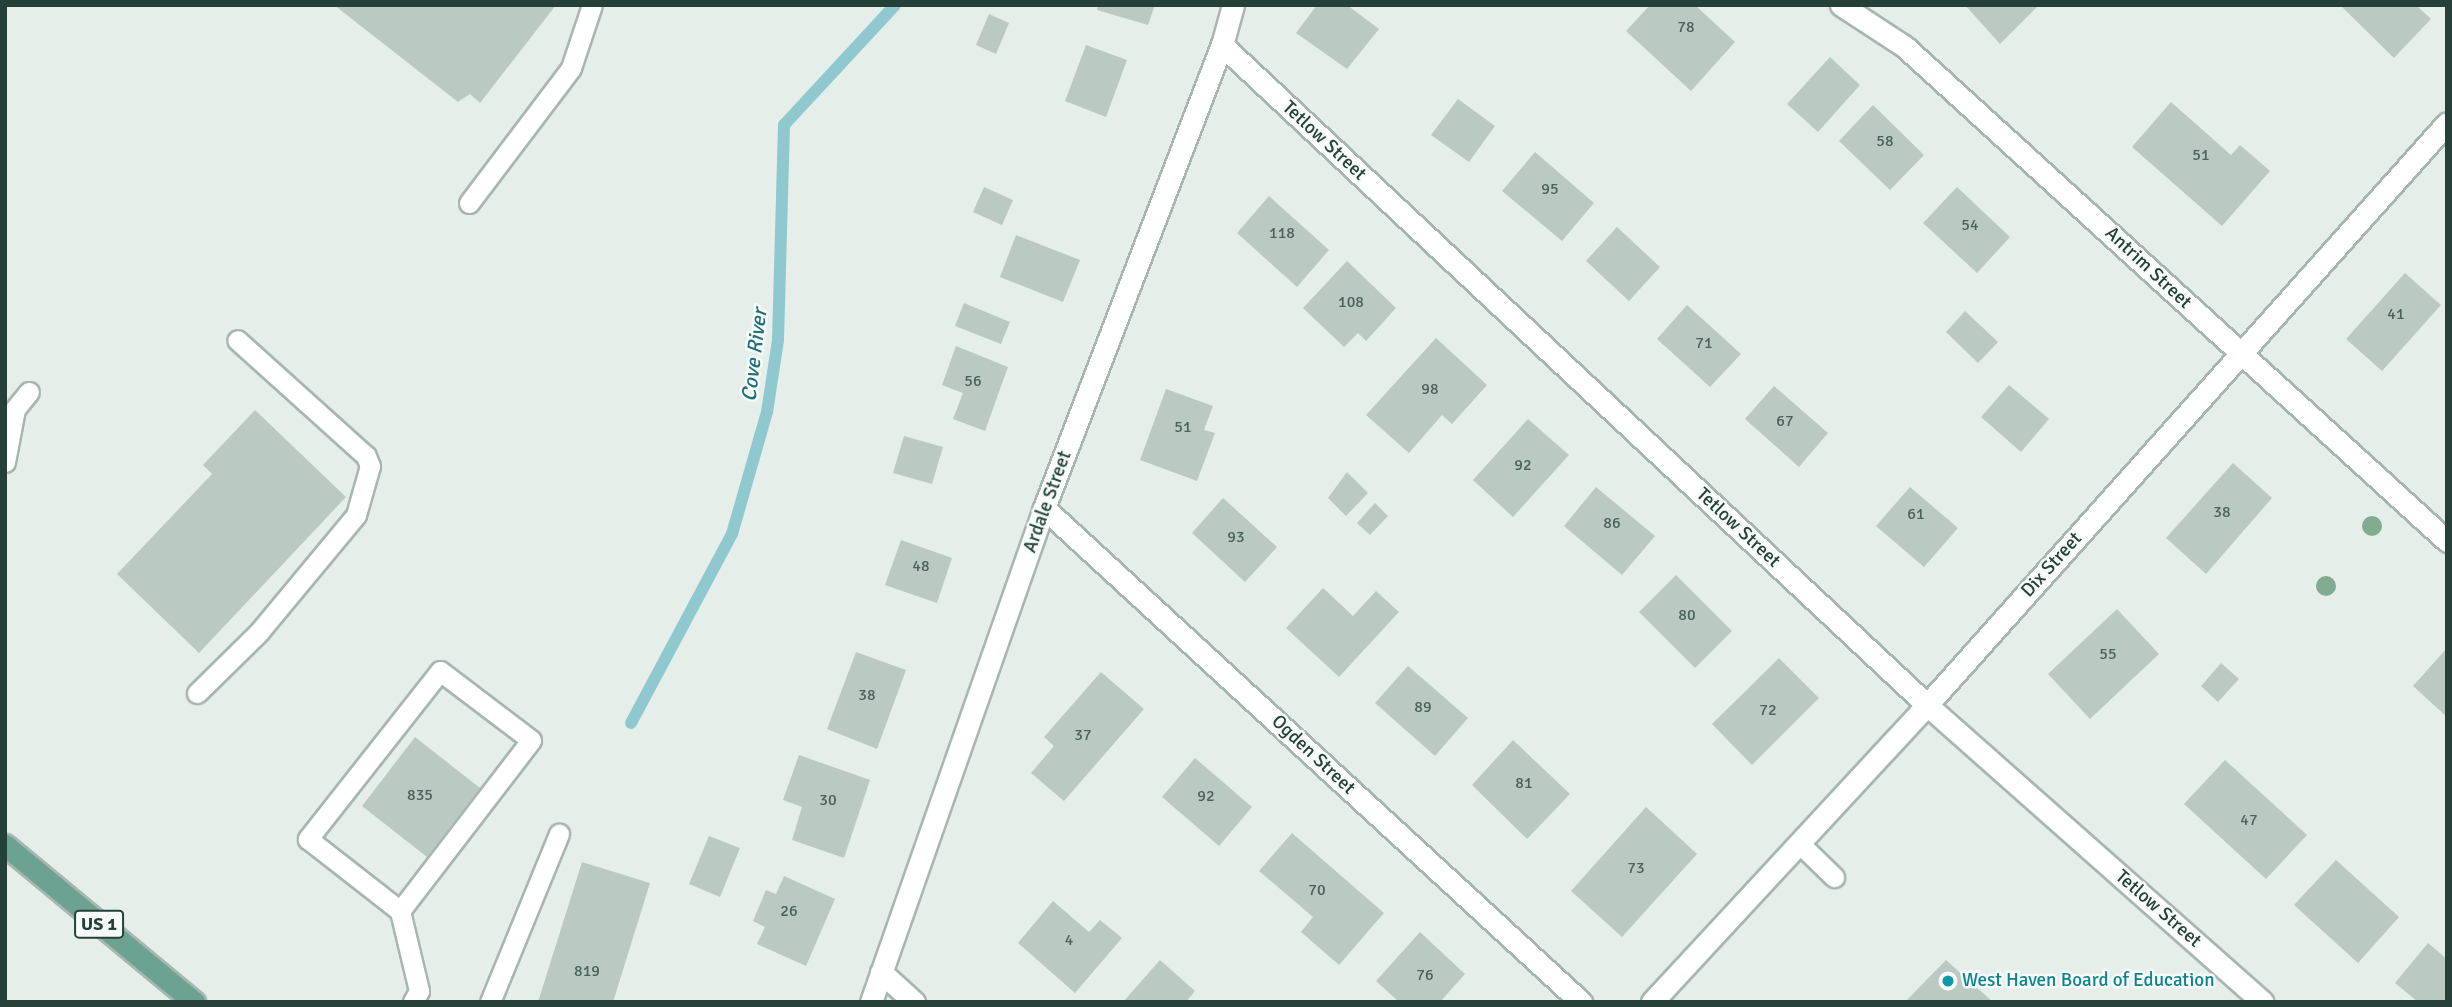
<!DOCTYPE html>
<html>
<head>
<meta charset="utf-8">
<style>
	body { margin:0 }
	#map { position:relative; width:2452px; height:1007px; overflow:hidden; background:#e6eeea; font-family:Signika,sans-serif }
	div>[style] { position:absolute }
	.stream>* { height:12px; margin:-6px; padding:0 6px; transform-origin:6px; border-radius:6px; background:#90c8d0 }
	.building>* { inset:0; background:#bbc9c3 }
	.roads { filter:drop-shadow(2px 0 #a8b6b1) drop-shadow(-2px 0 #a8b6b1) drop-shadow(0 2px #a8b6b1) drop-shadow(0 -2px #a8b6b1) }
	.service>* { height:19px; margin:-9.5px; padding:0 9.5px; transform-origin:9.5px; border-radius:9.5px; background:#fff }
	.minor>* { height:21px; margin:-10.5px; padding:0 10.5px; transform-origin:10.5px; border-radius:10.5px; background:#fff }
	.primary>* { height:21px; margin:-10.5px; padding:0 10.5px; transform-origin:10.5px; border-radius:10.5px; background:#6ca292 }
	.trees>* { width:20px; height:20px; margin:-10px; border-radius:50%; background:#82ac91 }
	.dots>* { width:19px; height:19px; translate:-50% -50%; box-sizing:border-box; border:4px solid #f6faf8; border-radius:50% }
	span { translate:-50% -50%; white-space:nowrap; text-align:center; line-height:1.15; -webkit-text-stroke:5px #f6faf8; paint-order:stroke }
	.number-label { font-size:16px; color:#4a625b }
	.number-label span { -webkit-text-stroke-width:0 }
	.shield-label span { padding:2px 5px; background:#f6faf8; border:2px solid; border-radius:5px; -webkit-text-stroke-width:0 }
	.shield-label { font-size:18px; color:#254038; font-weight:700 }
	.street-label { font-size:19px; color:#254038 }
	.culture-label { font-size:19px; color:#0d838f }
	.left { translate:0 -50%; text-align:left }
	.water-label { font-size:21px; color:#206e7a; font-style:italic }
	.frame { position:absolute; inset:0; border:7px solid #254038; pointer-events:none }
</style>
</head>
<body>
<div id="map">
	<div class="stream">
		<i style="left:631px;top:723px;width:214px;rotate:-61.9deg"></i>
		<i style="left:732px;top:534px;width:127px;rotate:-74deg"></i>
		<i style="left:767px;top:412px;width:73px;rotate:-81.3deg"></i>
		<i style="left:778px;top:340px;width:215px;rotate:-88.4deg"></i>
		<i style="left:784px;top:125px;width:163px;rotate:-47.2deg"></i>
	</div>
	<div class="building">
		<i style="clip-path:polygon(334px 5px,556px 5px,480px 103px,470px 94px,458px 102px)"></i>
		<i style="clip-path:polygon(1098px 5px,1155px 5px,1148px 25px,1097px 10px)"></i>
		<i style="clip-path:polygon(1317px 5px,1347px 5px,1379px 29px,1347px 69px,1296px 33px)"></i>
		<i style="clip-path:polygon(1650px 5px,1695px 5px,1735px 42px,1691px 91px,1626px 31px)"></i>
		<i style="clip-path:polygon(1965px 5px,2039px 5px,2000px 44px)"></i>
		<i style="clip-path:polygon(2340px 5px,2416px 5px,2431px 19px,2394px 58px)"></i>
		<i style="clip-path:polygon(989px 14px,1009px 23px,996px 54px,976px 45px)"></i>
		<i style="clip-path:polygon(1086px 45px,1127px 60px,1106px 117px,1065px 101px)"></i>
		<i style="clip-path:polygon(1830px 57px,1860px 85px,1818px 132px,1787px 104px)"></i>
		<i style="clip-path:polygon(1458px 99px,1495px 126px,1469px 162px,1431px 135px)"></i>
		<i style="clip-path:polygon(2171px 102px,2231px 155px,2240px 145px,2270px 171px,2222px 226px,2132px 147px)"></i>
		<i style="clip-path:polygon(1873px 105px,1924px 155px,1890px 190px,1839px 141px)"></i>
		<i style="clip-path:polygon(1535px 152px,1594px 203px,1562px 241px,1502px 191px)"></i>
		<i style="clip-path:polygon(984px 187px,1013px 200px,1002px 225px,973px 212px)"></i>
		<i style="clip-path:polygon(1957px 187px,2010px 237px,1977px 273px,1923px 223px)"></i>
		<i style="clip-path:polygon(1269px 196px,1329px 250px,1297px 287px,1237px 233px)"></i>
		<i style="clip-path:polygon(1617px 227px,1660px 267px,1629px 301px,1586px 261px)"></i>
		<i style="clip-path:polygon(1016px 235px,1080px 260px,1063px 302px,1000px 277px)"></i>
		<i style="clip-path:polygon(1347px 261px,1396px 308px,1366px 341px,1358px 333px,1344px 347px,1303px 308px)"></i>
		<i style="clip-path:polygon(2405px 273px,2441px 305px,2382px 371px,2346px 339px)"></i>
		<i style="clip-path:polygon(964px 303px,1010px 322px,1001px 344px,955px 326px)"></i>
		<i style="clip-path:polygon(1687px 305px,1741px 354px,1710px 387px,1657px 339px)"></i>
		<i style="clip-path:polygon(1965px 311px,1998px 342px,1978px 363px,1946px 332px)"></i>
		<i style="clip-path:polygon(1436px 338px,1487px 385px,1452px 424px,1442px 415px,1409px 453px,1366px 415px)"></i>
		<i style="clip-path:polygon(956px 346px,1008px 367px,985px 431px,953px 419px,963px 393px,942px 385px)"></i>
		<i style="clip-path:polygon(2009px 385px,2049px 419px,2021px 452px,1981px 417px)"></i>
		<i style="clip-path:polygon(1774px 386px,1828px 433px,1799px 467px,1745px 419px)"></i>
		<i style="clip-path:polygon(1166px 389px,1213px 406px,1204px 430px,1215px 433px,1197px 481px,1140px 460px)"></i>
		<i style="clip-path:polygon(255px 410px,346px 497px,199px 653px,117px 574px,212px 474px,203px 465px)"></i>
		<i style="clip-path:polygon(1528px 419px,1569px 455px,1513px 517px,1473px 480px)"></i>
		<i style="clip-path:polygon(904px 436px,943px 447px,932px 484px,893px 473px)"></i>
		<i style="clip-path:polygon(2233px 463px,2272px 498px,2206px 574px,2166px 538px)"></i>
		<i style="clip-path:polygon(1347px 472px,1368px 493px,1346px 516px,1328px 498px)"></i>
		<i style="clip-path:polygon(1596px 487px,1655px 536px,1622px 575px,1564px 526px)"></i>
		<i style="clip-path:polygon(1910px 487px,1958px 528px,1924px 567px,1876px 526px)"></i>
		<i style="clip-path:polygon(1223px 498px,1277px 547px,1245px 582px,1192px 533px)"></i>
		<i style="clip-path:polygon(1375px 503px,1388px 516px,1370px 535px,1357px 523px)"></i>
		<i style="clip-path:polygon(901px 540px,952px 558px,937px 603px,885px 585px)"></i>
		<i style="clip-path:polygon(1676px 575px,1732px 631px,1695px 668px,1639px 612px)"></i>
		<i style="clip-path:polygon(1323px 588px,1353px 616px,1376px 591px,1399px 612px,1339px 677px,1286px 628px)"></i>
		<i style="clip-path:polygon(2117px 609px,2159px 654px,2090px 719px,2048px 674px)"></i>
		<i style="clip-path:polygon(2447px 648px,2447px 717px,2413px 686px)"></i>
		<i style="clip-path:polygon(856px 652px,906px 670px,877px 749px,827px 729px)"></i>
		<i style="clip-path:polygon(1779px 658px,1819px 698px,1752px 765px,1712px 724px)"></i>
		<i style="clip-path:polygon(2221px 663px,2239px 679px,2218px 702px,2201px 686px)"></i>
		<i style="clip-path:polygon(1408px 666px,1468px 718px,1435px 756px,1375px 703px)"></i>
		<i style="clip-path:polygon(1101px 672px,1144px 709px,1064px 801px,1031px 773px,1054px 746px,1044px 737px)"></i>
		<i style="clip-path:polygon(415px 737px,480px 788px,427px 857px,362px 806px)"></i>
		<i style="clip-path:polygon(1513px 740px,1570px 794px,1527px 839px,1472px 785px)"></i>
		<i style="clip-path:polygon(799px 755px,870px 780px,844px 858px,792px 840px,802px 807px,783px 800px)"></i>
		<i style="clip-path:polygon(1195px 758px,1252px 807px,1219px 846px,1162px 797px)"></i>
		<i style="clip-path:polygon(2225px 760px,2307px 835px,2266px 879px,2184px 804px)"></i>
		<i style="clip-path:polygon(1646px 807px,1697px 854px,1622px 937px,1571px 891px)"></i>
		<i style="clip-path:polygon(1292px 833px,1384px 913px,1339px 965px,1301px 932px,1313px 917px,1259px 871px)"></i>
		<i style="clip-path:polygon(709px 836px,740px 848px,720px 897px,689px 884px)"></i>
		<i style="clip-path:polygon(2336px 860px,2399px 917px,2358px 963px,2294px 905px)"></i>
		<i style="clip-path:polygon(582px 862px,650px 883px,613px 1002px,538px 1002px)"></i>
		<i style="clip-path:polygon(784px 876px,835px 899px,806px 966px,757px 944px,765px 927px,753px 921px,766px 890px,776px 894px)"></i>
		<i style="clip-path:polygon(1053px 901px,1089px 932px,1100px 920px,1122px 938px,1075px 993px,1018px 943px)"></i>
		<i style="clip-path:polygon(1420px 932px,1465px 974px,1440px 1002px,1399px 1002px,1376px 981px)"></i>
		<i style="clip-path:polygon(2428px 943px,2447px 959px,2447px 1002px,2418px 1002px,2395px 983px)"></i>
		<i style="clip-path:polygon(1160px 960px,1195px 991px,1186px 1002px,1123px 1002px)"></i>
		<i style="clip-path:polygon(1946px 960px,1993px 1002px,1905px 1002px)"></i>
	</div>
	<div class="roads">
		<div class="service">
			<i style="left:469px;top:203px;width:169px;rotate:-52.9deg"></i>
			<i style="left:571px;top:68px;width:66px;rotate:-71.6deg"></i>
			<i style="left:5px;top:462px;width:54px;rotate:-79.3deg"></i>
			<i style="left:15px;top:409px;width:22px;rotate:-51deg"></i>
			<i style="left:197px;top:693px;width:87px;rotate:-44.5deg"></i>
			<i style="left:259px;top:632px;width:152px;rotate:-50.3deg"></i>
			<i style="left:356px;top:515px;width:51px;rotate:-74.1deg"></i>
			<i style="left:370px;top:466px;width:11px;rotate:-112deg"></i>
			<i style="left:366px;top:456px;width:173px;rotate:-138deg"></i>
			<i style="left:1799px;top:843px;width:49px;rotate:44.2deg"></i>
			<i style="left:400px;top:911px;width:215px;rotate:-52.5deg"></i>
			<i style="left:531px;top:740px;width:114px;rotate:-142.8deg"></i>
			<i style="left:440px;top:671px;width:214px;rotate:128.2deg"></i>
			<i style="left:308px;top:839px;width:117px;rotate:38deg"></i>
			<i style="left:400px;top:911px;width:82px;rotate:76.6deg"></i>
			<i style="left:419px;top:991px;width:13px;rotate:119deg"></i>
			<i style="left:490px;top:1002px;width:182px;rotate:-67.7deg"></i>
		</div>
		<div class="minor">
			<i style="left:1841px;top:5px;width:75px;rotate:33.1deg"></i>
			<i style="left:1904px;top:46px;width:735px;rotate:42.35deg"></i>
			<i style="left:1222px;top:45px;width:966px;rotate:43.11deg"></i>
			<i style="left:1927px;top:705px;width:448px;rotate:41.5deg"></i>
			<i style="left:1044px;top:508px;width:730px;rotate:42.61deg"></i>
			<i style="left:881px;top:972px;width:45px;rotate:42.3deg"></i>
			<i style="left:871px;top:1002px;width:523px;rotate:-70.7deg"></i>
			<i style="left:1044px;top:508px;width:496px;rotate:-69deg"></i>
			<i style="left:1222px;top:45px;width:41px;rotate:-74.6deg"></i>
			<i style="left:1652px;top:1002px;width:405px;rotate:-47.2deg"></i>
			<i style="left:1927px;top:705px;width:780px;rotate:-48.22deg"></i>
		</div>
		<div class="primary">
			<i style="left:5px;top:845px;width:246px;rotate:39.7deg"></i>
		</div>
	</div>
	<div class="trees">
		<i style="left:2372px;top:526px"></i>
		<i style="left:2326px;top:586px"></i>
	</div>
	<div class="dots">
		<i style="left:1948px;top:981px;background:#0f9aa8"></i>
	</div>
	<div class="number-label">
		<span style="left:1686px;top:27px">78</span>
		<span style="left:1885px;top:141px">58</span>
		<span style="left:2201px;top:155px">51</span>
		<span style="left:1550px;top:189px">95</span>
		<span style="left:1970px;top:225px">54</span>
		<span style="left:1282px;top:233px">118</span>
		<span style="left:1351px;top:302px">108</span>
		<span style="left:2396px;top:314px">41</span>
		<span style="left:1704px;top:343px">71</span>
		<span style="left:973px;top:381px">56</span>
		<span style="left:1430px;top:389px">98</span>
		<span style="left:1785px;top:421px">67</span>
		<span style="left:1183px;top:427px">51</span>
		<span style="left:1523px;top:465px">92</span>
		<span style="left:2222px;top:512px">38</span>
		<span style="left:1916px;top:514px">61</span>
		<span style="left:1612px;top:523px">86</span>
		<span style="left:1236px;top:537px">93</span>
		<span style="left:921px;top:566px">48</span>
		<span style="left:1687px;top:615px">80</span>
		<span style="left:2108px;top:654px">55</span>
		<span style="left:867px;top:695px">38</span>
		<span style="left:1423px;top:707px">89</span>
		<span style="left:1768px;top:710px">72</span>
		<span style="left:1083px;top:735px">37</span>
		<span style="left:1524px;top:783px">81</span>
		<span style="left:420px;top:795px">835</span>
		<span style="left:1206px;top:796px">92</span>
		<span style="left:828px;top:800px">30</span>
		<span style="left:2249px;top:820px">47</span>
		<span style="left:1636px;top:868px">73</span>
		<span style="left:1317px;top:890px">70</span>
		<span style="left:789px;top:911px">26</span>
		<span style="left:1069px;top:940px">4</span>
		<span style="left:587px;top:971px">819</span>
		<span style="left:1425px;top:975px">76</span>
	</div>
	<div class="shield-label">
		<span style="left:99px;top:924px">US 1</span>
	</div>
	<div class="street-label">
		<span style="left:1324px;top:141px;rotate:43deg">Tetlow Street</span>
		<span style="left:2148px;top:268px;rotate:43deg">Antrim Street</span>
		<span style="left:1048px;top:502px;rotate:-70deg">Ardale Street</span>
		<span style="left:1738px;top:528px;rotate:43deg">Tetlow Street</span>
		<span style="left:2052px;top:565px;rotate:-48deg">Dix Street</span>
		<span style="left:1313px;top:755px;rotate:43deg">Ogden Street</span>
		<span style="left:2158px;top:909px;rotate:41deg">Tetlow Street</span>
	</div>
	<div class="culture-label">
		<span class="left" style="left:1962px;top:981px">West Haven Board of Education</span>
	</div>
	<div class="water-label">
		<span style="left:754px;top:355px;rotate:-83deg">Cove River</span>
	</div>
	<div class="frame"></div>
</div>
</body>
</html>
